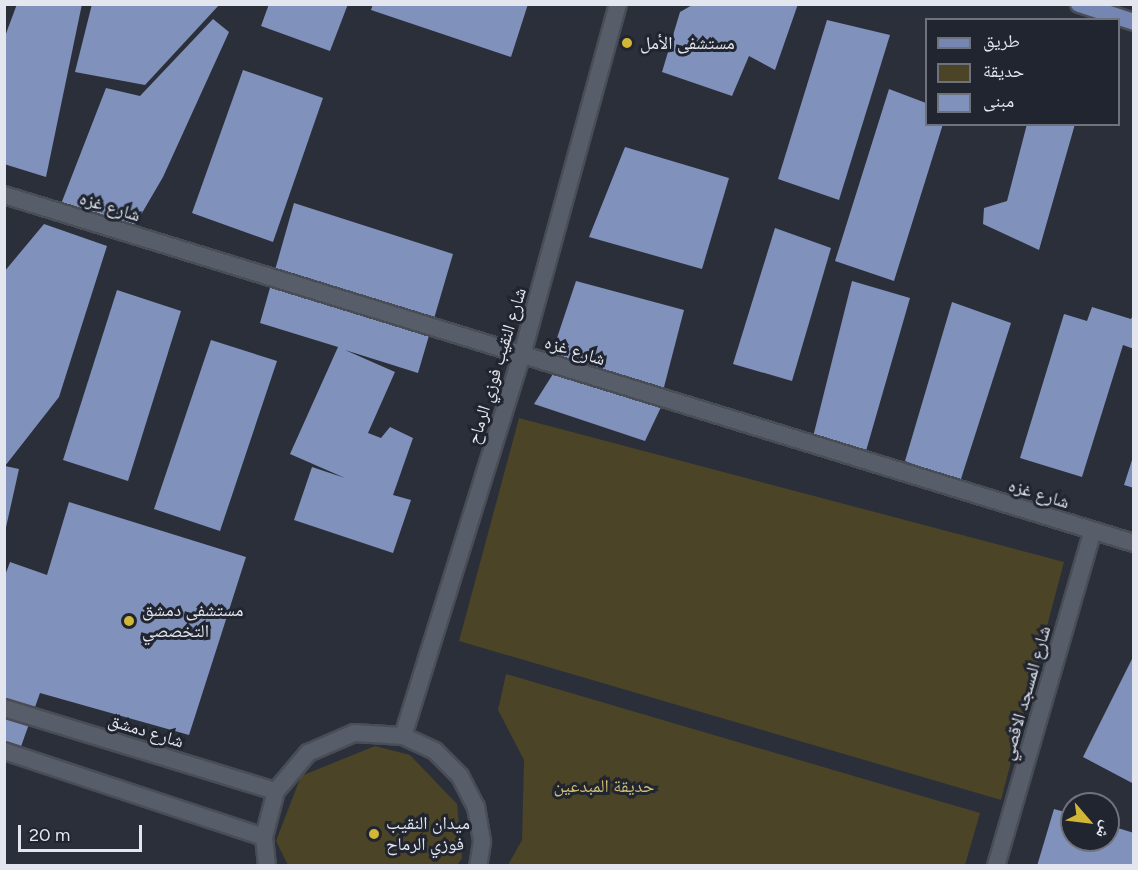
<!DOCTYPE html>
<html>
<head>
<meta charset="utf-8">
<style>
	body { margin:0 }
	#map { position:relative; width:1138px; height:870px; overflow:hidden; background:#2a2f3a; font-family:Figtree,"Noto Naskh Arabic",sans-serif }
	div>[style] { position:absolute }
	.green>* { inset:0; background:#4b4427 }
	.building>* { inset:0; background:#8091bc }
	.roads { filter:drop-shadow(2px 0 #494d56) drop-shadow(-2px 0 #494d56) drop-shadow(0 2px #494d56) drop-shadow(0 -2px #494d56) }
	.minor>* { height:16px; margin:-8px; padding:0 8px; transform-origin:8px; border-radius:8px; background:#585d6a }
	.primary>* { height:16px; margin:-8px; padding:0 8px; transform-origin:8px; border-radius:8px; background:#7586b2 }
	.dots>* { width:16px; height:16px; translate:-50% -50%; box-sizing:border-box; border:3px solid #202530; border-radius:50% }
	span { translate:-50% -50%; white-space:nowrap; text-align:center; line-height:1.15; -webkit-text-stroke:6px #202530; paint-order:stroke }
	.poi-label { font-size:18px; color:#e3e6ee }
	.left { translate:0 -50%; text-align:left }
	.street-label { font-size:18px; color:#e3e6ee }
	.park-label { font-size:18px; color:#d0bf74 }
	.frame { position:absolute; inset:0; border:6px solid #e3e6ee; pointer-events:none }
	.legend { position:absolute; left:925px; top:18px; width:195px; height:108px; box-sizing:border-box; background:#202530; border:2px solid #6e727c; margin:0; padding:8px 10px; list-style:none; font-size:18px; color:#e3e6ee }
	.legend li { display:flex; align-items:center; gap:12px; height:30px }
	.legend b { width:30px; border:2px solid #6e727c }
	.north { position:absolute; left:1060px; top:792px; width:60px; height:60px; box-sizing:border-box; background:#202530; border:2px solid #6e727c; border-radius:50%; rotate:118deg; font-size:16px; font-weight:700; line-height:24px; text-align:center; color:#e3e6ee }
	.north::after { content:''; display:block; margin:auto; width:21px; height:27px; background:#d2b736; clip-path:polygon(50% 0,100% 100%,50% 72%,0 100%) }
	.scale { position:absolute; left:18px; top:825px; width:124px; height:27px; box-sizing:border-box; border:3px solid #e3e6ee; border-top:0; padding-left:8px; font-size:18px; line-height:21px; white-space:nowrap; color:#e3e6ee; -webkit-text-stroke:4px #202530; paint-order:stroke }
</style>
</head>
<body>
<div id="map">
	<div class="green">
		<i style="clip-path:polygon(519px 418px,1064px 562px,1001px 800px,459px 641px)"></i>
		<i style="clip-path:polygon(506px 674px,980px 813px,965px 865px,508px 865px,522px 840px,524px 760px,498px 710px)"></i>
		<i style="clip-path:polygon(375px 746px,410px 755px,457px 804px,462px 858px,457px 865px,288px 865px,276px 841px,301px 776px)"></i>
	</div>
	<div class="building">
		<i style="clip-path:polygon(17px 4px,82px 4px,46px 177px,4px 164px,4px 39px)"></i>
		<i style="clip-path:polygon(92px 4px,220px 4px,145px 85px,75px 72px)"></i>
		<i style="clip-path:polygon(269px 4px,348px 4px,330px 51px,261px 26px)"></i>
		<i style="clip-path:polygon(373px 4px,528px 4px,511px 57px,371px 10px)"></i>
		<i style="clip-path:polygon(694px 4px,798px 4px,775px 70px,749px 56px,732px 96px,662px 72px,680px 12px)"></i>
		<i style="clip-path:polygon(213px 19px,229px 32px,163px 177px,135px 225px,61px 204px,106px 88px,140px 96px)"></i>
		<i style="clip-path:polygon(827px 20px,890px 35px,839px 200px,778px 179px)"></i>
		<i style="clip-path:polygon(243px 70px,323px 98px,273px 242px,192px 213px)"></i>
		<i style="clip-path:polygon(889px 89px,926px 103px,926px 124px,943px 124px,894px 281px,835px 261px)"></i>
		<i style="clip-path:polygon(1027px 124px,1075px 124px,1039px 250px,983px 224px,984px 208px,1007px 201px)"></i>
		<i style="clip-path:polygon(625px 147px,729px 178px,702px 269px,589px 237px)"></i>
		<i style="clip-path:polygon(294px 203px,453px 254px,418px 373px,345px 350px,395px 372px,368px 433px,381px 438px,390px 427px,413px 438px,393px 495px,411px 500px,393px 553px,294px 520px,312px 467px,345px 478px,290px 454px,338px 347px,260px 323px)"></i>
		<i style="clip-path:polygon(44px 224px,107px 246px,59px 397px,5px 466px,19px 469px,5px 532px,4px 532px,4px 272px)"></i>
		<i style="clip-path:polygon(775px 228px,831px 248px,792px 381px,733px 364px)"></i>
		<i style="clip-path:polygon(576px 281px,684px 310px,663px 391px,551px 356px)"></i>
		<i style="clip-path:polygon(852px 281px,910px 298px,866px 451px,813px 437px)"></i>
		<i style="clip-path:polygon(117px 290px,181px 311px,128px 481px,63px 460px)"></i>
		<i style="clip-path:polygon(952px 302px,1011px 323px,960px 482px,905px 461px)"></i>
		<i style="clip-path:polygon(1092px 307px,1131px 319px,1134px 313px,1134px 349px,1123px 345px,1082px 477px,1020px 458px,1064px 314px,1087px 321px)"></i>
		<i style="clip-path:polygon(211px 340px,277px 361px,220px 531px,154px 509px)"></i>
		<i style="clip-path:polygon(553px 374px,662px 405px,645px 441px,534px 404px)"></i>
		<i style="clip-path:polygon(1133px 457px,1134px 457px,1134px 488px,1124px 485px)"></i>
		<i style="clip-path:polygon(69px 502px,246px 557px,189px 735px,40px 693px,18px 755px,4px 750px,4px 578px,10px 562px,47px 575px)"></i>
		<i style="clip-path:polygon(1134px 655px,1134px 784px,1083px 757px)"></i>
		<i style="clip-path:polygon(1054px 809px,1072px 814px,1072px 840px,1108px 840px,1108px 825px,1134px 833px,1134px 866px,1037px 866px)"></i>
	</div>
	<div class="roads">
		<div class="minor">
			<i style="left:4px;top:195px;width:1182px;rotate:17.12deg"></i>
			<i style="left:4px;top:708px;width:284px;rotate:17deg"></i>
			<i style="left:403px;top:736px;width:399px;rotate:-72.7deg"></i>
			<i style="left:522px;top:355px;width:364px;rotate:-74.7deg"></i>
			<i style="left:4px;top:751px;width:274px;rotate:18.3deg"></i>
			<i style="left:267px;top:866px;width:29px;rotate:-96deg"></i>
			<i style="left:264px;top:837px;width:48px;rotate:-75.4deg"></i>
			<i style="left:276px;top:791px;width:50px;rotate:-49.9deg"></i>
			<i style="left:308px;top:753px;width:50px;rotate:-23.5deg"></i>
			<i style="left:354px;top:733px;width:49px;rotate:3.5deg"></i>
			<i style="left:403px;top:736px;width:35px;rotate:25deg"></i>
			<i style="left:435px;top:751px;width:35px;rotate:45deg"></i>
			<i style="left:460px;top:776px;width:35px;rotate:63deg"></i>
			<i style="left:476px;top:807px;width:36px;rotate:80deg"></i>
			<i style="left:482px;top:842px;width:24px;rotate:99deg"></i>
			<i style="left:996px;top:866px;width:349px;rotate:-73.9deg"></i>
		</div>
		<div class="primary">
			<i style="left:1079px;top:4px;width:58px;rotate:18.1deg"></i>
		</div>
	</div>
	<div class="dots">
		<i style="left:627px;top:43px;background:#d2b736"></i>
		<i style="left:129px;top:621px;background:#d2b736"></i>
		<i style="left:374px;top:834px;background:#d2b736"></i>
	</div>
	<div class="poi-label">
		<span class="left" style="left:640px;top:43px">مستشفى الأمل</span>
		<span class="left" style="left:142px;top:621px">مستشفى دمشق<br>التخصصي</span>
		<span class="left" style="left:386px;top:834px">ميدان النقيب<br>فوزي الرماح</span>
	</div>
	<div class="street-label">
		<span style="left:110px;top:207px;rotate:17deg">شارع غزه</span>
		<span style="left:575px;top:351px;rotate:17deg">شارع غزه</span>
		<span style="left:497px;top:366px;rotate:-73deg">شارع النقيب فوزي الرماح</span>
		<span style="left:1039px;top:494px;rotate:17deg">شارع غزه</span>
		<span style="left:1026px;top:693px;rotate:-74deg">شارع المسجد الاقصي</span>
		<span style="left:146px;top:731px;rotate:17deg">شارع دمشق</span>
	</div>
	<div class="park-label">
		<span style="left:604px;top:786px">حديقة المبدعين</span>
	</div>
	<div class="frame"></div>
	<ul class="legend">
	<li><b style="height:8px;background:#7586b2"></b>طريق</li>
	<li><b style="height:16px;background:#4b4427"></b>حديقة</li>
	<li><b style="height:16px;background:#8091bc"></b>مبنى</li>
	</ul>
	<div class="north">ش</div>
	<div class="scale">20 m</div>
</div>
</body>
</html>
